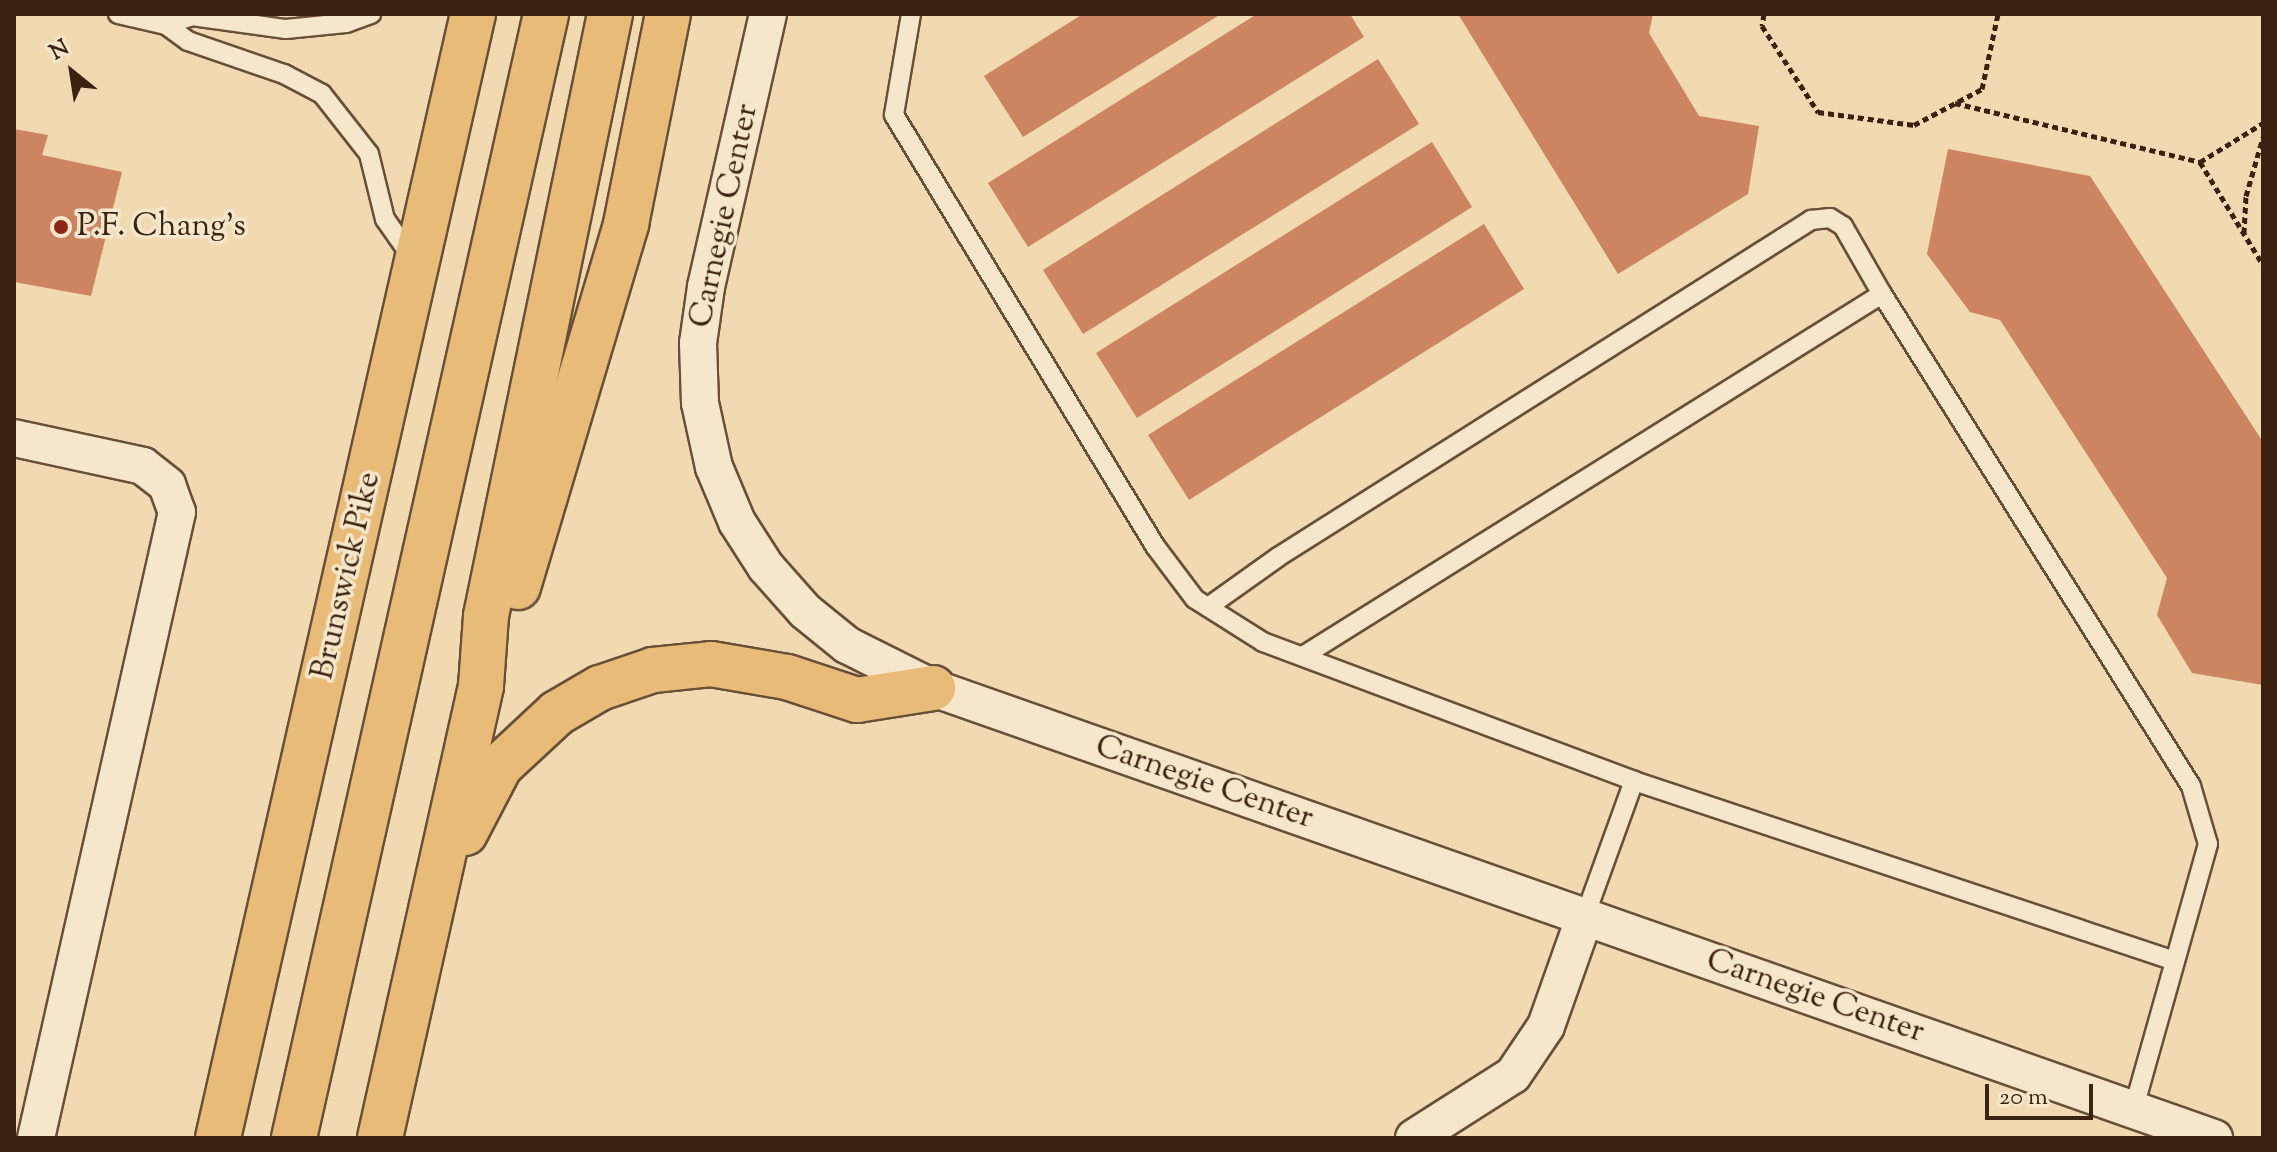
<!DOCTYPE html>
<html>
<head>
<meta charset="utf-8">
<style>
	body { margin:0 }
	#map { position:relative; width:2277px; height:1152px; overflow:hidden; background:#f1d9b1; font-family:"Sorts Mill Goudy",serif }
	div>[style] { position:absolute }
	.building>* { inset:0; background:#cc8461 }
	.path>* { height:5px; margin-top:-2.5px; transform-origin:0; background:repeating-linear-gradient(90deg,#3b210f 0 6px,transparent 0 10px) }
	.roads { filter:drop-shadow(2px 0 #684f38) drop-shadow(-2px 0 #684f38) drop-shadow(0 2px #684f38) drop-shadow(0 -2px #684f38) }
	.lane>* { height:18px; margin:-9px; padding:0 9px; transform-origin:9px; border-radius:9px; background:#f6e6cc }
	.street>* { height:36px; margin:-18px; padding:0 18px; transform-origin:18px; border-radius:18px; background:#f6e6cc }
	.highway>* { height:44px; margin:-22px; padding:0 22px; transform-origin:22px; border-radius:22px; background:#e8bc78 }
	.dots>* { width:22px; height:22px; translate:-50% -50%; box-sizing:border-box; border:4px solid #f6e6cc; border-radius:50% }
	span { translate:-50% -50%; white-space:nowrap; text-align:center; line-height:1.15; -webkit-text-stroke:7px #f6e6cc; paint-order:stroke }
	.street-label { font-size:32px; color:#3b210f }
	.poi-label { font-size:32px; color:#3b210f }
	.left { translate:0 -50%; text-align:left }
	.frame { position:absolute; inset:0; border:16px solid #3b210f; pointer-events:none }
	.north { position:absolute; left:32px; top:32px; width:80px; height:80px; -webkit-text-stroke:6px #f6e6cc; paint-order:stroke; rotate:330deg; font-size:22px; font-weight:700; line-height:32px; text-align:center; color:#3b210f }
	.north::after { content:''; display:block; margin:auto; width:28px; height:36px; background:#3b210f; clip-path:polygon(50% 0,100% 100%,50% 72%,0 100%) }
	.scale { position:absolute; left:1985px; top:1084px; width:108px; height:36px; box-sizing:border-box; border:4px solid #3b210f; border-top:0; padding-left:10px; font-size:24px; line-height:28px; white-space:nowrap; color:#3b210f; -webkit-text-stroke:6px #f6e6cc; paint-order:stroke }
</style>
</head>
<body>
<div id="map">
	<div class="building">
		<i style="clip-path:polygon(1083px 14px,1221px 14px,1023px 137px,984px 76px)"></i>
		<i style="clip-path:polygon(1257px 14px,1350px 14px,1364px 37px,1028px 247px,988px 183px)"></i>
		<i style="clip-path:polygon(1458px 14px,1653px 14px,1649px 33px,1699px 116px,1759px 126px,1748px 194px,1618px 274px)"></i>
		<i style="clip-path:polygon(1378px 59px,1419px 124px,1083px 334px,1043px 270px)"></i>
		<i style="clip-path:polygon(14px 129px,48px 135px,42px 155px,122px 172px,91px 296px,14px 282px)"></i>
		<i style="clip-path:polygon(1432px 142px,1472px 207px,1137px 418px,1096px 353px)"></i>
		<i style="clip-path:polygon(1948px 149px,2090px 176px,2263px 442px,2263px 685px,2192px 673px,2157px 615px,2167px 578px,2000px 320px,1970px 312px,1927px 254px)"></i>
		<i style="clip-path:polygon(1484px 224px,1524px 289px,1189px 500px,1148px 435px)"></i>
	</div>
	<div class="path">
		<i style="left:1764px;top:14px;width:12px;rotate:99deg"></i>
		<i style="left:1762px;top:26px;width:103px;rotate:56.9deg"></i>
		<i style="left:1818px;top:112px;width:97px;rotate:7.7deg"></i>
		<i style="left:1914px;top:125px;width:77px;rotate:-27.9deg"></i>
		<i style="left:1982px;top:89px;width:77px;rotate:-78deg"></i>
		<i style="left:1955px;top:103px;width:252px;rotate:13.5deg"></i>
		<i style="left:2200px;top:162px;width:121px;rotate:58.5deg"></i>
		<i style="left:2200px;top:162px;width:74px;rotate:-31.8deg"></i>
		<i style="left:2244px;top:233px;width:37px;rotate:-87deg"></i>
		<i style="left:2246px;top:196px;width:61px;rotate:-73.9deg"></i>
	</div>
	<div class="roads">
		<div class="lane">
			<i style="left:118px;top:14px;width:49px;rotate:12.9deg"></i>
			<i style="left:166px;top:25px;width:27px;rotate:36deg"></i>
			<i style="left:188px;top:41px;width:102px;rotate:19deg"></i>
			<i style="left:284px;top:74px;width:43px;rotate:27.8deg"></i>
			<i style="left:322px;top:94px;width:76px;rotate:51.9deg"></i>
			<i style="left:369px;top:154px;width:67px;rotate:76.2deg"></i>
			<i style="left:385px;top:219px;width:49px;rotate:55deg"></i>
			<i style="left:911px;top:14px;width:102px;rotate:99.6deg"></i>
			<i style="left:894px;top:115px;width:504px;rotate:58.8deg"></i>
			<i style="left:1155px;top:546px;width:66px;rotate:53deg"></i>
			<i style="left:1195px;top:599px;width:80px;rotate:32.3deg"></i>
			<i style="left:1263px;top:642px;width:396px;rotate:20.5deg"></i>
			<i style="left:1634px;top:781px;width:570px;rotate:18.4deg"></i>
			<i style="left:166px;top:25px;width:28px;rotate:-19deg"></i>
			<i style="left:192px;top:16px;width:95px;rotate:7.9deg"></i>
			<i style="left:286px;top:29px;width:60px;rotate:-5.7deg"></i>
			<i style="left:346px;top:23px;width:27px;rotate:-20deg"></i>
			<i style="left:1208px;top:607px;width:86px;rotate:-35.5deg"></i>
			<i style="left:1278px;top:557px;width:631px;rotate:-32.3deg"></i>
			<i style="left:1811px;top:220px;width:19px;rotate:-6deg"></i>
			<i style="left:1830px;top:218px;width:15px;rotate:32deg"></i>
			<i style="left:1843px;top:226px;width:78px;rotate:60.2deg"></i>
			<i style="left:1303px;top:656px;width:683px;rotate:-32.01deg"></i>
			<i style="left:1882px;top:294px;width:581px;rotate:57.87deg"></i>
			<i style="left:2191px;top:786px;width:60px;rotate:73.7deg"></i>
			<i style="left:2208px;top:844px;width:276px;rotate:105.7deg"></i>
			<i style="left:1585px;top:916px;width:144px;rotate:-70.1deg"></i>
		</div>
		<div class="street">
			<i style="left:768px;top:14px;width:280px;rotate:102.8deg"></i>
			<i style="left:706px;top:287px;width:57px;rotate:98.1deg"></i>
			<i style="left:698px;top:343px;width:60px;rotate:88.1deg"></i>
			<i style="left:700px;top:403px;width:66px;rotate:77.7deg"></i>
			<i style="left:714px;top:467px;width:60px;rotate:67.3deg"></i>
			<i style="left:737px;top:522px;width:54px;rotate:57.2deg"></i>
			<i style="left:766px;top:567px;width:59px;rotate:48.4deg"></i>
			<i style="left:805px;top:611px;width:54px;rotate:39deg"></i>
			<i style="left:847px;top:645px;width:96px;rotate:26.6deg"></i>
			<i style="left:933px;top:688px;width:1358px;rotate:19.36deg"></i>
			<i style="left:14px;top:438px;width:132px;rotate:12.2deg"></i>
			<i style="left:143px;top:466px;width:31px;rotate:38deg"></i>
			<i style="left:167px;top:485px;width:29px;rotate:70deg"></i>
			<i style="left:177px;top:512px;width:642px;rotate:102.69deg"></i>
			<i style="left:1414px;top:1138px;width:117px;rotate:-32.5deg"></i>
			<i style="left:1513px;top:1075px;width:59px;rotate:-56deg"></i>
			<i style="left:1546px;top:1026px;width:117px;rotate:-70.5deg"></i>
		</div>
		<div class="highway">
			<i style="left:518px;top:587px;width:379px;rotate:-73.4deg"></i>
			<i style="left:626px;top:224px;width:214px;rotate:-78.7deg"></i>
			<i style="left:465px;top:833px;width:76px;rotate:-62.4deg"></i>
			<i style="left:500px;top:766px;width:78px;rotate:-42.9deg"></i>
			<i style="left:557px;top:713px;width:50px;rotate:-30.2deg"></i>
			<i style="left:600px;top:688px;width:56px;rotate:-18.8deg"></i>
			<i style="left:653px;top:670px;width:58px;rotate:-5.9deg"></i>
			<i style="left:711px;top:664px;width:77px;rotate:9.7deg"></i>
			<i style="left:787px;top:677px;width:74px;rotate:18.2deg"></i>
			<i style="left:857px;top:700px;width:77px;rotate:-9deg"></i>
			<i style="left:218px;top:1138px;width:1153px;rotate:-77.22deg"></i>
			<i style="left:294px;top:1138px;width:1152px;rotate:-77.36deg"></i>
			<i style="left:380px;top:1138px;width:463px;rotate:-77.4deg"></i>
			<i style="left:481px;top:686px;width:70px;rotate:-85.9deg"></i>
			<i style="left:486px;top:616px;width:615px;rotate:-78.36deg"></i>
		</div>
	</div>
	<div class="dots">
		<i style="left:61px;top:227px;background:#8f2418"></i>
	</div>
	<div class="street-label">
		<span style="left:725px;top:216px;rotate:-78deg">Carnegie Center</span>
		<span style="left:347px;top:576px;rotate:-77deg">Brunswick Pike</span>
		<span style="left:1204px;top:783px;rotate:19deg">Carnegie Center</span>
		<span style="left:1815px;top:997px;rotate:19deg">Carnegie Center</span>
	</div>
	<div class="poi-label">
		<span class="left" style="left:77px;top:227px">P.F. Chang's</span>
	</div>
	<div class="frame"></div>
	<div class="north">N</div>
	<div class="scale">20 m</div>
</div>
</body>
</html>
